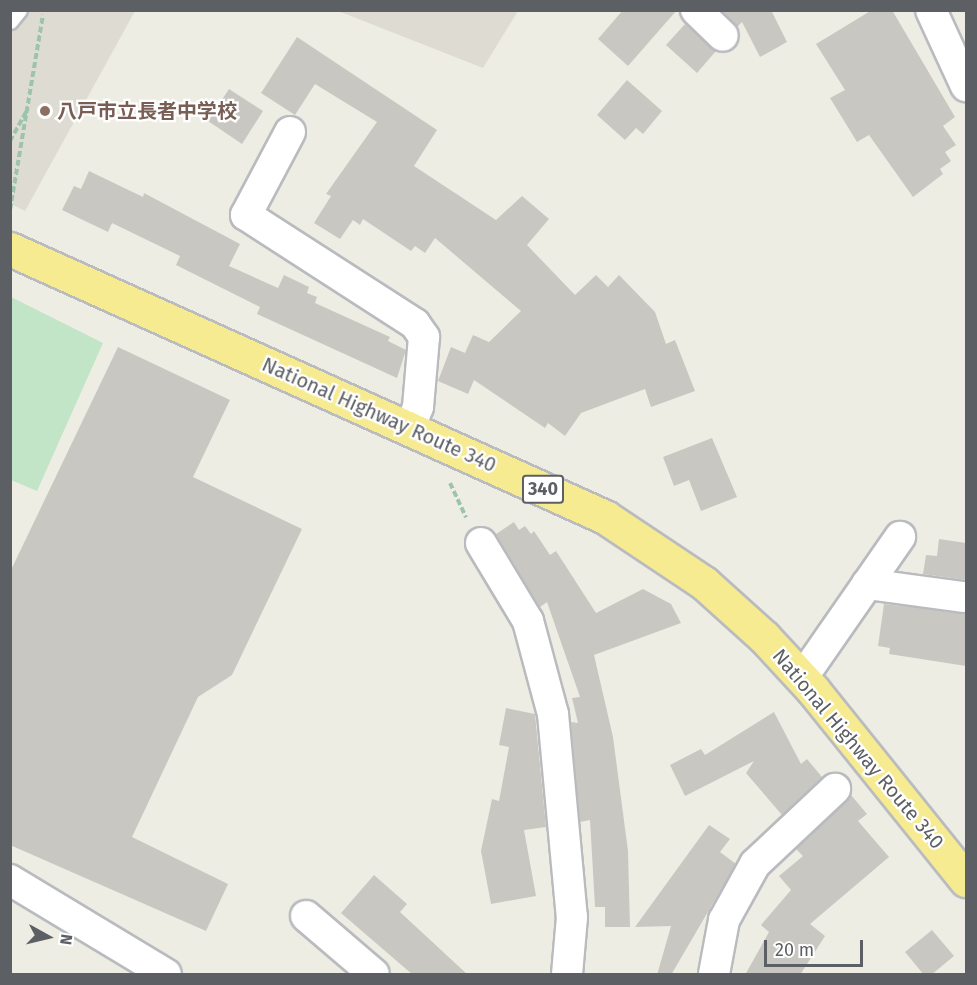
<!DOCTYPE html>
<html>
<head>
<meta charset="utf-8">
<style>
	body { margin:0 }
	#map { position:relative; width:977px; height:985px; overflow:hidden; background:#eeede4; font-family:"Fira Sans","Noto Sans JP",sans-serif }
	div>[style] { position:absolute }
	.education>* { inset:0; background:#dedcd2 }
	.green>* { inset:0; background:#c2e4c7 }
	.building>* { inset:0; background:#c9c7c2 }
	.path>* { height:4px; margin-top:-2px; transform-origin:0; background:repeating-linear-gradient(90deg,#9cc4ad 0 6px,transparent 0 9px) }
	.roads { filter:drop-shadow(2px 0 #b9bbbf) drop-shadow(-2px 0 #b9bbbf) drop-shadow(0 2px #b9bbbf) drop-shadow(0 -2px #b9bbbf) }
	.lane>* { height:15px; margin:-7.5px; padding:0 7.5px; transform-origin:7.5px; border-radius:7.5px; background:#fff }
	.street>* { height:30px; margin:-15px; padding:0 15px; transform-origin:15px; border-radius:15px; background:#fff }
	.highway>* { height:33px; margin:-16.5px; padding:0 16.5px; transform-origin:16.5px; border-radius:16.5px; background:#f7eb92 }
	.dots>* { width:16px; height:16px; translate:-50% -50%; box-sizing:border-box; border:3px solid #fff; border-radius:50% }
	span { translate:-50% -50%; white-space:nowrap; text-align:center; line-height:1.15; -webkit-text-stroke:4.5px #fff; paint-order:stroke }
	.shield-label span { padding:2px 4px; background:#fff; border:2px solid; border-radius:4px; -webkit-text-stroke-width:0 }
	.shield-label { font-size:18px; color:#5c5f64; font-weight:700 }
	.education-label { font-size:20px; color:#785e54; font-weight:700 }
	.left { translate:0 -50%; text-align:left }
	.street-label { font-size:20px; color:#5c5f64 }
	.frame { position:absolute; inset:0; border:12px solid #5c5f64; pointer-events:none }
	.north { position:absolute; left:18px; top:907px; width:60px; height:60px; -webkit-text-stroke:4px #fff; paint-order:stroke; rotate:98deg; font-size:16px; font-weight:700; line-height:24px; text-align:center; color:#5c5f64 }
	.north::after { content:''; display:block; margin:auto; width:21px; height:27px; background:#5c5f64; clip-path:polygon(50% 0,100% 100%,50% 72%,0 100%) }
	.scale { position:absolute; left:764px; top:940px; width:99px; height:27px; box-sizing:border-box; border:3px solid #5c5f64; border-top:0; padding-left:8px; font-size:18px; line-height:21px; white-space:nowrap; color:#5c5f64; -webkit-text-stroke:4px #fff; paint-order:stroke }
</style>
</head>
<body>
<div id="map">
	<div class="education">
		<i style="clip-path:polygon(11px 11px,135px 11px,25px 211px,11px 204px)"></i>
		<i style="clip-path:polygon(338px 11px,518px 11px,483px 68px)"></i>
	</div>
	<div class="green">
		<i style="clip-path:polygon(11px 297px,103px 343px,37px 491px,11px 480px)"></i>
	</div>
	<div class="building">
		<i style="clip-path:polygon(623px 10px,677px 10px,628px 66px,598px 39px)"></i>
		<i style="clip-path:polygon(721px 10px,771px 10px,787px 42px,760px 57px,742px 22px,737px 27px)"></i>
		<i style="clip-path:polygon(872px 10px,892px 10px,955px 117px,943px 126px,956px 145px,945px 152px,951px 161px,940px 169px,943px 174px,913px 197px,869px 135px,857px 142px,830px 98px,845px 90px,816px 44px)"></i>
		<i style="clip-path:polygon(685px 24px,716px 51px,697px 73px,666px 45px)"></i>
		<i style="clip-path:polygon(297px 37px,437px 130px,414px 166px,496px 220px,522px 196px,549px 219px,527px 245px,575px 295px,596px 275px,608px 287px,619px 275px,655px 312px,666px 344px,675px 340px,695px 391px,651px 407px,645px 389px,581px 413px,565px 436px,548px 423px,545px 428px,474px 380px,468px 394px,438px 381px,451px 347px,465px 353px,473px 335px,489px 342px,521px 311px,435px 238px,425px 253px,415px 246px,411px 251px,363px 219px,360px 225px,353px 220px,340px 239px,314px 223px,331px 196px,326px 194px,377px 122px,315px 84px,295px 115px,261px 93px)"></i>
		<i style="clip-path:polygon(627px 80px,662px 111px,643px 134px,636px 128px,625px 140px,597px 115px)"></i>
		<i style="clip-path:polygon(229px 89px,263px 111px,242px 144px,208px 121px)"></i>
		<i style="clip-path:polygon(89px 171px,143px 197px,144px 193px,240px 244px,229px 266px,278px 288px,284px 275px,309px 287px,307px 293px,317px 297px,315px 303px,390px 337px,388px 341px,406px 350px,397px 378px,257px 314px,260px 307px,176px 265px,180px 256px,112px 223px,108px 232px,62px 210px,74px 186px,81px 189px)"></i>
		<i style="clip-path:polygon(118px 347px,230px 400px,193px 477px,302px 529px,232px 675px,198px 697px,132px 837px,228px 884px,206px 931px,10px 845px,10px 572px)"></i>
		<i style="clip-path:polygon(712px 438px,737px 497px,701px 511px,689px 480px,674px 486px,663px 457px)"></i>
		<i style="clip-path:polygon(514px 522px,519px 530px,525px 526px,531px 534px,534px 531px,550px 555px,556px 551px,596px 613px,643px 589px,671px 604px,681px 623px,594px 655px,613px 737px,628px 851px,630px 927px,605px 927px,605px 907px,595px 907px,590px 820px,580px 822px,571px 722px,578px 723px,572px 698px,580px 697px,547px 602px,540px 607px,496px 534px)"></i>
		<i style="clip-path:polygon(939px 539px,966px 543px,966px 580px,923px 574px,926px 555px,937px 556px)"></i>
		<i style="clip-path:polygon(884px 604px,966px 613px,966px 666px,889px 654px,890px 648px,878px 646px)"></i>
		<i style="clip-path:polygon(506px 708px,535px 714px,546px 827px,524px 830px,536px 896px,491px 904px,481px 851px,492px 799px,499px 801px,509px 747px,499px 745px)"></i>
		<i style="clip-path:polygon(774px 712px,801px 764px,807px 759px,822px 777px,782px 815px,746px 773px,754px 761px,685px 796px,670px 765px,701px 749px,705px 755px)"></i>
		<i style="clip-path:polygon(851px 795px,867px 814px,858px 821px,889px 857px,810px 924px,825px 936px,800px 975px,745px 975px,769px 932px,761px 925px,791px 890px,779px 876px,803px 856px,796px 849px)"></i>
		<i style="clip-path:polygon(709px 825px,730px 839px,720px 852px,736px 864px,671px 975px,657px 975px,671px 926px,635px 927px)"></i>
		<i style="clip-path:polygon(374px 875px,407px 904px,400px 912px,468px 975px,413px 975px,341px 913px)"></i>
		<i style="clip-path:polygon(932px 930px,954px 956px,931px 975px,924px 975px,905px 952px)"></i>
	</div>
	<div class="path">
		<i style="left:10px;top:141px;width:37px;rotate:-61deg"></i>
		<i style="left:10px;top:210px;width:198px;rotate:-80.4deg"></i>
		<i style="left:450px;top:483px;width:38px;rotate:65deg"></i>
	</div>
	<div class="roads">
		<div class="lane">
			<i style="left:10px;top:21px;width:14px;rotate:-51deg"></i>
		</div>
		<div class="street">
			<i style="left:696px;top:10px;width:37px;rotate:44deg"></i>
			<i style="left:931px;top:10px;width:84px;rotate:65.3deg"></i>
			<i style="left:290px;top:132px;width:94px;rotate:117.9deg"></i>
			<i style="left:246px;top:215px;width:201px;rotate:32.8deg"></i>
			<i style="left:415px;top:324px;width:16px;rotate:55deg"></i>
			<i style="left:424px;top:337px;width:70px;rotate:94.9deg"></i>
			<i style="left:418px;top:407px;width:24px;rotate:112deg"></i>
			<i style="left:481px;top:543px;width:91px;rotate:58.9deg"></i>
			<i style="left:528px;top:621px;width:96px;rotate:75deg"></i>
			<i style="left:553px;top:714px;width:204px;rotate:84.7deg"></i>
			<i style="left:572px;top:917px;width:57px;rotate:95deg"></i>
			<i style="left:867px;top:584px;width:97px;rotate:7.7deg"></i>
			<i style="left:802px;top:678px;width:172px;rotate:-55.2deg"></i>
			<i style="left:10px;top:880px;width:182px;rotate:31.1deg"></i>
			<i style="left:306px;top:916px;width:89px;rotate:40.5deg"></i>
			<i style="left:714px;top:974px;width:55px;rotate:-79.5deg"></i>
			<i style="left:724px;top:920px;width:64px;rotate:-61deg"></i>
			<i style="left:755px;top:864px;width:110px;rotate:-43.2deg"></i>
		</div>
		<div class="highway">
			<i style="left:10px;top:249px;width:653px;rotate:24.25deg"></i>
			<i style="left:605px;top:517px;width:119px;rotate:33.7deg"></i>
			<i style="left:704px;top:583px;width:81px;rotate:42deg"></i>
			<i style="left:764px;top:637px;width:72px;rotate:47.2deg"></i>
			<i style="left:813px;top:690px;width:244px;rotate:51.2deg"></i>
		</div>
	</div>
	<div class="dots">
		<i style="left:45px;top:111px;background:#8d6e63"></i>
	</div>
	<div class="shield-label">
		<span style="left:543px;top:489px">340</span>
	</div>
	<div class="education-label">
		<span class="left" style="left:57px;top:111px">八戸市立長者中学校</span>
	</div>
	<div class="street-label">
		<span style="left:379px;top:415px;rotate:24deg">National Highway Route 340</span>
		<span style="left:858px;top:749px;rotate:50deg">National Highway Route 340</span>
	</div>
	<div class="frame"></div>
	<div class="north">N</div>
	<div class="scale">20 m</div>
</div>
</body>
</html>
